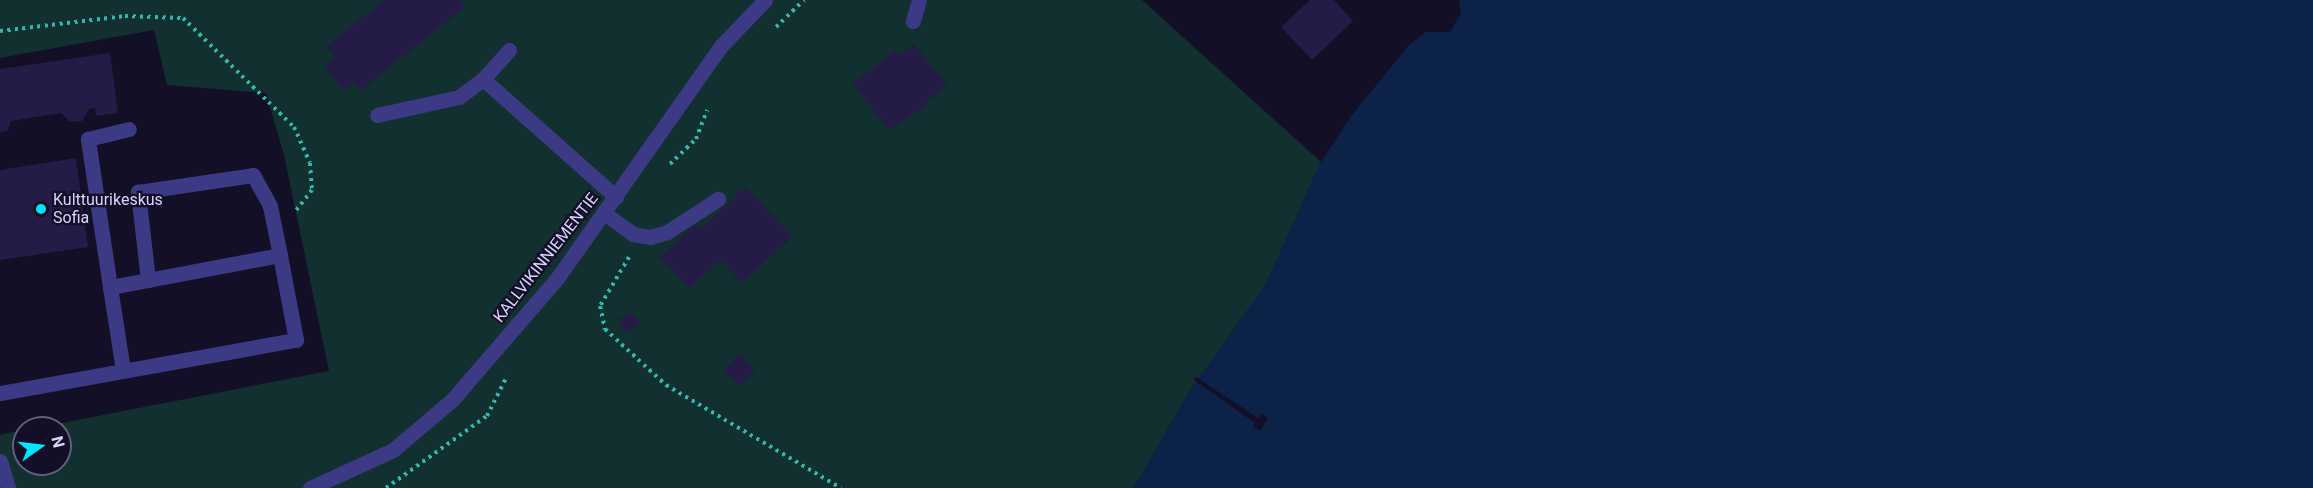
<!DOCTYPE html>
<html>
<head>
<meta charset="utf-8">
<style>
	body { margin:0 }
	#map { position:relative; width:2313px; height:488px; overflow:hidden; background:#130f26; font-family:Roboto,sans-serif }
	div>[style] { position:absolute }
	.green>* { inset:0; background:#12302f }
	.water>* { inset:0; background:#0c2248 }
	.pier>* { inset:0; background:#130f26 }
	.building>* { inset:0; background:#241b47 }
	.path>* { height:4px; margin-top:-2px; transform-origin:0; background:repeating-linear-gradient(90deg,#2fb8b0 0 3px,transparent 0 7.5px) }
	.lane>* { height:15px; margin:-7.5px; padding:0 7.5px; transform-origin:7.5px; border-radius:7.5px; background:#3d3a85 }
	.street>* { height:15px; margin:-7.5px; padding:0 7.5px; transform-origin:7.5px; border-radius:7.5px; background:#3d3a85 }
	.dots>* { width:16px; height:16px; translate:-50% -50%; box-sizing:border-box; border:3px solid #130f26; border-radius:50% }
	span { translate:-50% -50%; white-space:nowrap; text-align:center; line-height:1.15; -webkit-text-stroke:4.5px #130f26; paint-order:stroke }
	.poi-label { font-size:16px; color:#d9d4ff }
	.left { translate:0 -50%; text-align:left }
	.street-label { font-size:16px; color:#d9d4ff }
	.north { position:absolute; left:12px; top:416px; width:60px; height:60px; box-sizing:border-box; background:#130f26; border:2px solid #625e7d; border-radius:50%; rotate:76deg; font-size:16px; font-weight:700; line-height:24px; text-align:center; color:#d9d4ff }
	.north::after { content:''; display:block; margin:auto; width:21px; height:27px; background:#00e5ff; clip-path:polygon(50% 0,100% 100%,50% 72%,0 100%) }
</style>
</head>
<body>
<div id="map">
	<div class="green">
		<i style="clip-path:polygon(0 0,1142px 0,1321px 162px,1266px 284px,1188px 394px,1134px 488px,0 488px,0 435px,24px 430px,24px 464px,60px 464px,60px 428px,36px 428px,329px 371px,284px 155px,266px 93px,167px 85px,154px 30px,0 58px)"></i>
	</div>
	<div class="water">
		<i style="clip-path:polygon(1459px 0,2313px 0,2313px 488px,1134px 488px,1188px 394px,1266px 284px,1321px 162px,1351px 116px,1409px 45px,1426px 32px,1450px 32px,1461px 14px)"></i>
	</div>
	<div class="pier">
		<i style="clip-path:polygon(1196px 377px,1258px 418px,1262px 414px,1268px 418px,1260px 431px,1253px 427px,1255px 423px,1194px 380px)"></i>
	</div>
	<div class="building">
		<i style="clip-path:polygon(384px 0,460px 0,465px 7px,361px 90px,354px 82px,344px 91px,325px 67px,335px 58px,326px 47px)"></i>
		<i style="clip-path:polygon(1310px 0,1334px 0,1353px 21px,1312px 60px,1281px 27px)"></i>
		<i style="clip-path:polygon(914px 44px,947px 85px,925px 102px,927px 105px,889px 130px,853px 84px,895px 50px,899px 55px)"></i>
		<i style="clip-path:polygon(110px 53px,118px 113px,96px 116px,95px 108px,89px 109px,82px 121px,70px 122px,61px 113px,11px 121px,8px 130px,0 133px,0 69px)"></i>
		<i style="clip-path:polygon(76px 158px,88px 247px,0 260px,0 170px)"></i>
		<i style="clip-path:polygon(746px 187px,792px 237px,742px 283px,721px 260px,689px 288px,660px 257px,696px 224px,701px 229px)"></i>
		<i style="clip-path:polygon(632px 312px,640px 324px,626px 333px,618px 320px)"></i>
		<i style="clip-path:polygon(739px 354px,755px 369px,740px 386px,724px 371px)"></i>
	</div>
	<div class="path">
		<i style="left:776px;top:27px;width:39px;rotate:-44deg"></i>
		<i style="left:0;top:31px;width:126px;rotate:-6.8deg"></i>
		<i style="left:125px;top:16px;width:58px;rotate:2deg"></i>
		<i style="left:183px;top:18px;width:156px;rotate:44.5deg"></i>
		<i style="left:294px;top:127px;width:39px;rotate:66deg"></i>
		<i style="left:310px;top:163px;width:27px;rotate:86deg"></i>
		<i style="left:312px;top:190px;width:28px;rotate:128deg"></i>
		<i style="left:670px;top:164px;width:36px;rotate:-44deg"></i>
		<i style="left:696px;top:139px;width:31px;rotate:-69deg"></i>
		<i style="left:629px;top:257px;width:57px;rotate:120.6deg"></i>
		<i style="left:600px;top:306px;width:24px;rotate:78deg"></i>
		<i style="left:605px;top:329px;width:83px;rotate:42.6deg"></i>
		<i style="left:666px;top:385px;width:203px;rotate:30.5deg"></i>
		<i style="left:386px;top:488px;width:124px;rotate:-35.5deg"></i>
		<i style="left:487px;top:416px;width:45px;rotate:-63.4deg"></i>
	</div>
	<div class="lane">
		<i style="left:913px;top:21px;width:22px;rotate:-74deg"></i>
		<i style="left:483px;top:79px;width:178px;rotate:41.6deg"></i>
		<i style="left:377px;top:115px;width:84px;rotate:-12.4deg"></i>
		<i style="left:459px;top:97px;width:30px;rotate:-37deg"></i>
		<i style="left:483px;top:79px;width:39px;rotate:-48deg"></i>
		<i style="left:604px;top:213px;width:36px;rotate:36deg"></i>
		<i style="left:633px;top:234px;width:17px;rotate:10deg"></i>
		<i style="left:650px;top:237px;width:18px;rotate:-16deg"></i>
		<i style="left:667px;top:232px;width:61px;rotate:-32.9deg"></i>
		<i style="left:148px;top:280px;width:89px;rotate:-96.5deg"></i>
		<i style="left:138px;top:192px;width:116px;rotate:-8.4deg"></i>
		<i style="left:253px;top:175px;width:35px;rotate:61deg"></i>
		<i style="left:270px;top:206px;width:50px;rotate:78.5deg"></i>
		<i style="left:110px;top:287px;width:150px;rotate:-98.5deg"></i>
		<i style="left:88px;top:139px;width:42px;rotate:-13.7deg"></i>
		<i style="left:0;top:393px;width:301px;rotate:-10.2deg"></i>
		<i style="left:296px;top:340px;width:86px;rotate:-100.7deg"></i>
		<i style="left:280px;top:255px;width:173px;rotate:169.3deg"></i>
		<i style="left:110px;top:287px;width:84px;rotate:81.1deg"></i>
		<i style="left:0;top:461px;width:28px;rotate:73deg"></i>
	</div>
	<div class="street">
		<i style="left:310px;top:488px;width:91px;rotate:-24.6deg"></i>
		<i style="left:393px;top:450px;width:77px;rotate:-40.3deg"></i>
		<i style="left:452px;top:400px;width:162px;rotate:-49.2deg"></i>
		<i style="left:558px;top:277px;width:283px;rotate:-54.8deg"></i>
		<i style="left:721px;top:46px;width:64px;rotate:-46.3deg"></i>
	</div>
	<div class="dots">
		<i style="left:41px;top:209px;background:#00e5ff"></i>
	</div>
	<div class="poi-label">
		<span class="left" style="left:53px;top:209px">Kulttuurikeskus<br>Sofia</span>
	</div>
	<div class="street-label">
		<span style="left:546px;top:258px;rotate:-52deg">KALLVIKINNIEMENTIE</span>
	</div>
	<div class="north">N</div>
</div>
</body>
</html>
